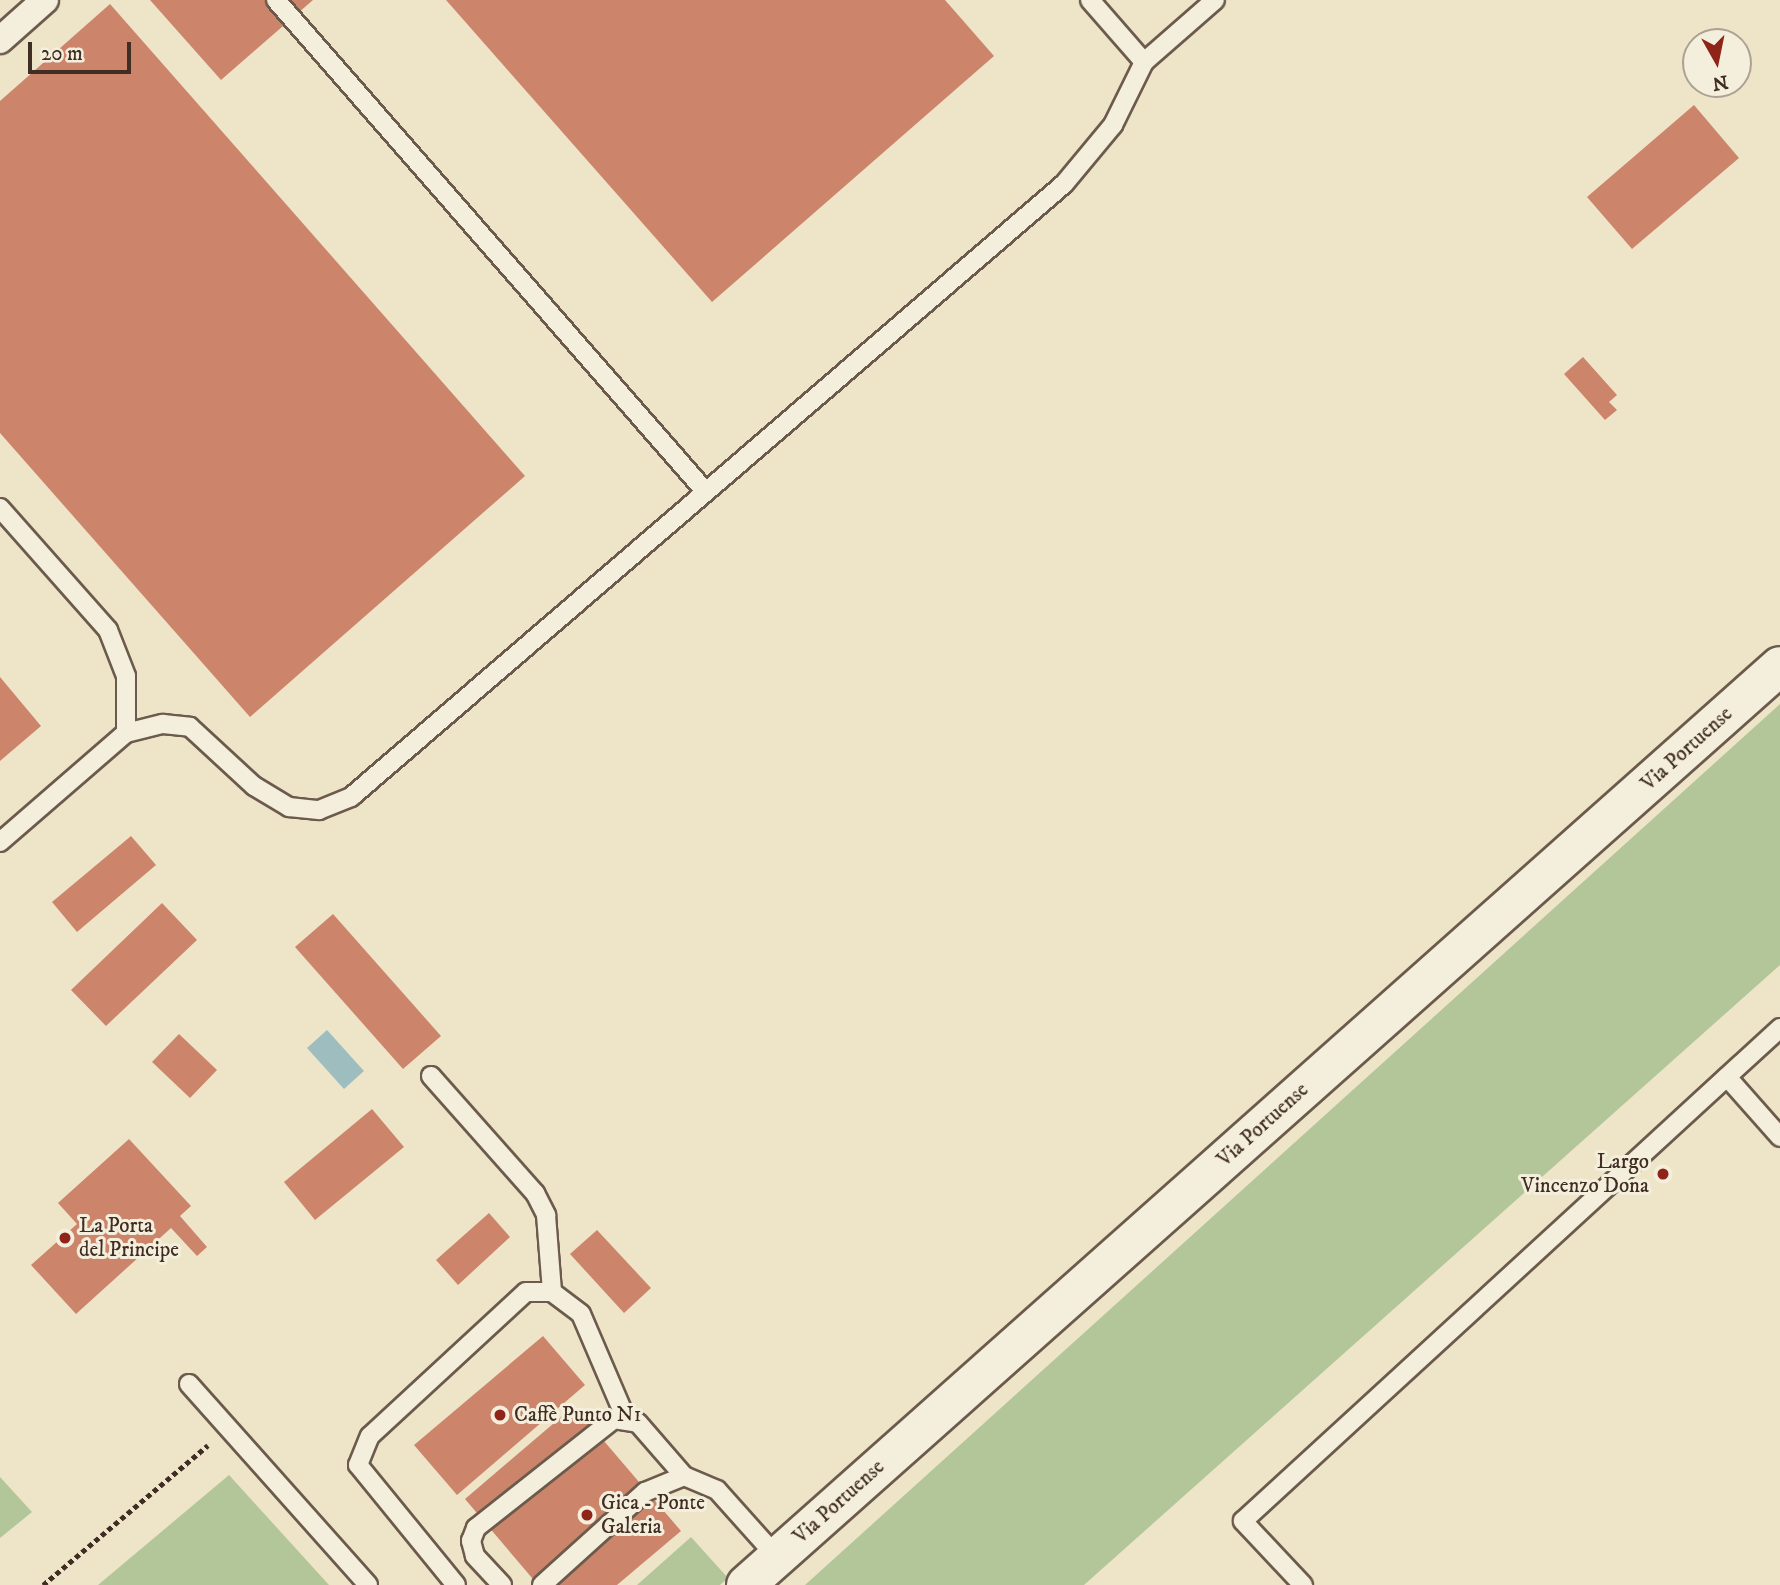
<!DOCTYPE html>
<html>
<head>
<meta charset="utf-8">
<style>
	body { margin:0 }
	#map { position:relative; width:1780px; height:1585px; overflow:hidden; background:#eee5c9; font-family:"IM FELL DW Pica",serif }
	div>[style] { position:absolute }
	.green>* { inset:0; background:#b3c69a }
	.water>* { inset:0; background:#9dbdbf }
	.building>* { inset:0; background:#cc856b }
	.path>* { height:4.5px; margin-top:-2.25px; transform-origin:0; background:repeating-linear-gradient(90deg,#402d23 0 5px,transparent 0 8.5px) }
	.roads { filter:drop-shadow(2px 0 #6c5b4c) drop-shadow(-2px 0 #6c5b4c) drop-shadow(0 2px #6c5b4c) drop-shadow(0 -2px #6c5b4c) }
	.service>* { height:18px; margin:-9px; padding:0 9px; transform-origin:9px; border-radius:9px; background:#f4eedc }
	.pedestrian>* { height:26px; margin:-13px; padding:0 13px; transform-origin:13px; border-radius:13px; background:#f4eedc }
	.tertiary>* { height:38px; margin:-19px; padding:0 19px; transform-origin:19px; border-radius:19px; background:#f4eedc }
	.dots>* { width:19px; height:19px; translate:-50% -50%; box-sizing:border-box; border:4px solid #f4eedc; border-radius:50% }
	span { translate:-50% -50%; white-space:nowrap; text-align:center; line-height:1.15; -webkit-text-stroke:6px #f4eedc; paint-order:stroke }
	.street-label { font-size:21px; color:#402d23 }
	.poi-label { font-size:21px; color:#402d23 }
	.right { translate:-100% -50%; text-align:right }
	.left { translate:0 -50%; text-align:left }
	.north { position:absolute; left:1682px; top:28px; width:70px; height:70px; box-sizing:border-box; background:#f4eedc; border:2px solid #aca192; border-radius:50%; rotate:171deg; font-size:19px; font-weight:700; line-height:28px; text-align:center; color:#402d23 }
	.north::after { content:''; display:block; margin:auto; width:24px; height:32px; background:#8f2418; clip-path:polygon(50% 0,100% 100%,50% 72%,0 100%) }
	.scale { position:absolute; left:28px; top:42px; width:103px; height:32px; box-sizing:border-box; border:4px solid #402d23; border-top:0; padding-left:9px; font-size:21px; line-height:24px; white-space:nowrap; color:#402d23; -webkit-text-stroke:5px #f4eedc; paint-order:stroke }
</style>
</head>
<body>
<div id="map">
	<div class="green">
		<i style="clip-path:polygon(1780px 704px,1780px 965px,1084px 1585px,805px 1585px)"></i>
		<i style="clip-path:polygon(229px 1475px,329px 1585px,98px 1585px)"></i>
		<i style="clip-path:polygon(0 1477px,32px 1512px,0 1538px)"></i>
		<i style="clip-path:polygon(691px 1537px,728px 1578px,720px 1585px,637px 1585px)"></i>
	</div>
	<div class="water">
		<i style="clip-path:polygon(327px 1030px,364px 1071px,344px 1089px,307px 1048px)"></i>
	</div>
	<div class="building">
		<i style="clip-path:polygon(150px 0,313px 0,221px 80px)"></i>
		<i style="clip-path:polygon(446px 0,945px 0,994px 56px,712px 302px)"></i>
		<i style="clip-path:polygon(110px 4px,525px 476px,250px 717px,0 433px,0 101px)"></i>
		<i style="clip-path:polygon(1694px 105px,1739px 158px,1632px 249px,1587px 197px)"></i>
		<i style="clip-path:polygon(1583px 357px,1617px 395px,1609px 402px,1617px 410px,1605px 420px,1564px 374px)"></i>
		<i style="clip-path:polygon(0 677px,41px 726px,0 761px)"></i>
		<i style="clip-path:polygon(131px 836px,156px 865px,77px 932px,52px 902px)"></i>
		<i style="clip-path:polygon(162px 903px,197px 940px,106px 1026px,71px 990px)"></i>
		<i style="clip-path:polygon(333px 914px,441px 1036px,403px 1069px,295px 947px)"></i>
		<i style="clip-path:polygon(179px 1034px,217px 1070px,190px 1098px,152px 1062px)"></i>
		<i style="clip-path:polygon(372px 1109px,404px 1147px,315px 1220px,284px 1182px)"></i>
		<i style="clip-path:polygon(129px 1139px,191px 1206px,180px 1216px,207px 1247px,197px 1256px,171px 1228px,76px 1314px,31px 1265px,77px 1224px,58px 1203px)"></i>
		<i style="clip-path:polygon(489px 1213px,510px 1237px,458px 1285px,436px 1260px)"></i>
		<i style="clip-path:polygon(597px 1230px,651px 1288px,624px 1313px,570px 1254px)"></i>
		<i style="clip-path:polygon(543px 1336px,585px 1385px,457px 1495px,414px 1445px)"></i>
		<i style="clip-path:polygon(574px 1406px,681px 1531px,617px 1585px,538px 1585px,465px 1499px)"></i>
	</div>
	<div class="path">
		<i style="left:43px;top:1585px;width:216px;rotate:-40.3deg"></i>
	</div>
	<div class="roads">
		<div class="service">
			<i style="left:276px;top:0;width:653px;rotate:48.85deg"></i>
			<i style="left:1090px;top:0;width:82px;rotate:48.9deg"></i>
			<i style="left:0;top:508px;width:163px;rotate:48.5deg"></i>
			<i style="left:108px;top:630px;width:49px;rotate:68.6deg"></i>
			<i style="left:126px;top:676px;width:57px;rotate:90deg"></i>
			<i style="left:0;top:842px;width:167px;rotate:-40.9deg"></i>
			<i style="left:126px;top:733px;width:38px;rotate:-14deg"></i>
			<i style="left:163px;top:724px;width:27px;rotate:6deg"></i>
			<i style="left:190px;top:727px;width:87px;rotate:42.7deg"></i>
			<i style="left:254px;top:786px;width:41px;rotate:31deg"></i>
			<i style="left:289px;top:807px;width:30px;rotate:6deg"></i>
			<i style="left:319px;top:810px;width:35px;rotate:-22deg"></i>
			<i style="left:351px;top:797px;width:940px;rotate:-40.69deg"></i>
			<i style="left:1064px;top:184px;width:77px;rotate:-50.3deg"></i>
			<i style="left:1113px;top:125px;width:70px;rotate:-63.8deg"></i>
			<i style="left:1144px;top:62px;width:94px;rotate:-41.1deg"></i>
			<i style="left:431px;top:1076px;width:157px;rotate:48.4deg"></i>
			<i style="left:535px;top:1193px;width:25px;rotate:63deg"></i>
			<i style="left:546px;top:1215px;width:77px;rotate:85.5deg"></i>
			<i style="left:1727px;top:1077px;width:80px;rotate:48.5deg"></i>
			<i style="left:189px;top:1384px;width:269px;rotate:48.3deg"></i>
			<i style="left:456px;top:1585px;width:155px;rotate:-129.2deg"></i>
			<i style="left:358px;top:1465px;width:31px;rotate:-68deg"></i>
			<i style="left:370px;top:1436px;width:212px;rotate:-42.7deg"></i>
			<i style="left:526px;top:1292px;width:26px"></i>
			<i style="left:552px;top:1292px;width:36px;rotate:37deg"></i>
			<i style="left:581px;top:1314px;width:114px;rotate:66.8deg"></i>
			<i style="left:502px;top:1585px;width:40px;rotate:-133deg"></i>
			<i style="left:475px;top:1556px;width:16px;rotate:-105deg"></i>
			<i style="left:471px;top:1541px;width:14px;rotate:-69deg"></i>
			<i style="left:476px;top:1528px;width:176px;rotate:-38.3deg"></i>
			<i style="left:614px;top:1419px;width:24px;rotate:9deg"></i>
			<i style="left:638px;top:1423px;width:70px;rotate:49deg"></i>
			<i style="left:542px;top:1585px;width:139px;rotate:-42.1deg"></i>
			<i style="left:645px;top:1492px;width:42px;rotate:-22.3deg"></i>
			<i style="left:684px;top:1476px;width:36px;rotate:23deg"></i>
			<i style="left:717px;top:1490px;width:90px;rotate:48.2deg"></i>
			<i style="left:1303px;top:1585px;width:88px;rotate:-133.2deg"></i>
			<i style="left:1243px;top:1521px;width:729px;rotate:-42.55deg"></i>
		</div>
		<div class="pedestrian">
			<i style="left:0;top:40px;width:60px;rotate:-41.6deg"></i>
		</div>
		<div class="tertiary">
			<i style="left:746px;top:1585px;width:1383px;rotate:-41.63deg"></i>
		</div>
	</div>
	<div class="dots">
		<i style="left:1663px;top:1174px;background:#8f2418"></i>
		<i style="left:65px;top:1238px;background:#8f2418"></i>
		<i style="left:500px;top:1415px;background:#8f2418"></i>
		<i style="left:587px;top:1515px;background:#8f2418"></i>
	</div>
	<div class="street-label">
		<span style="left:1687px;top:749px;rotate:-42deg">Via Portuense</span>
		<span style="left:1263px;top:1125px;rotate:-42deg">Via Portuense</span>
		<span style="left:839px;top:1502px;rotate:-42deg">Via Portuense</span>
	</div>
	<div class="poi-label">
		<span class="right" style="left:1649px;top:1174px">Largo<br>Vincenzo Dona</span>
		<span class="left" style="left:79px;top:1238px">La Porta<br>del Principe</span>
		<span class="left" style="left:514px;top:1415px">Caffè Punto N1</span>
		<span class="left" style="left:601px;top:1515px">Gica - Ponte<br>Galeria</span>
	</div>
	<div class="north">N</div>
	<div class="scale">20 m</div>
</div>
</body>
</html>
